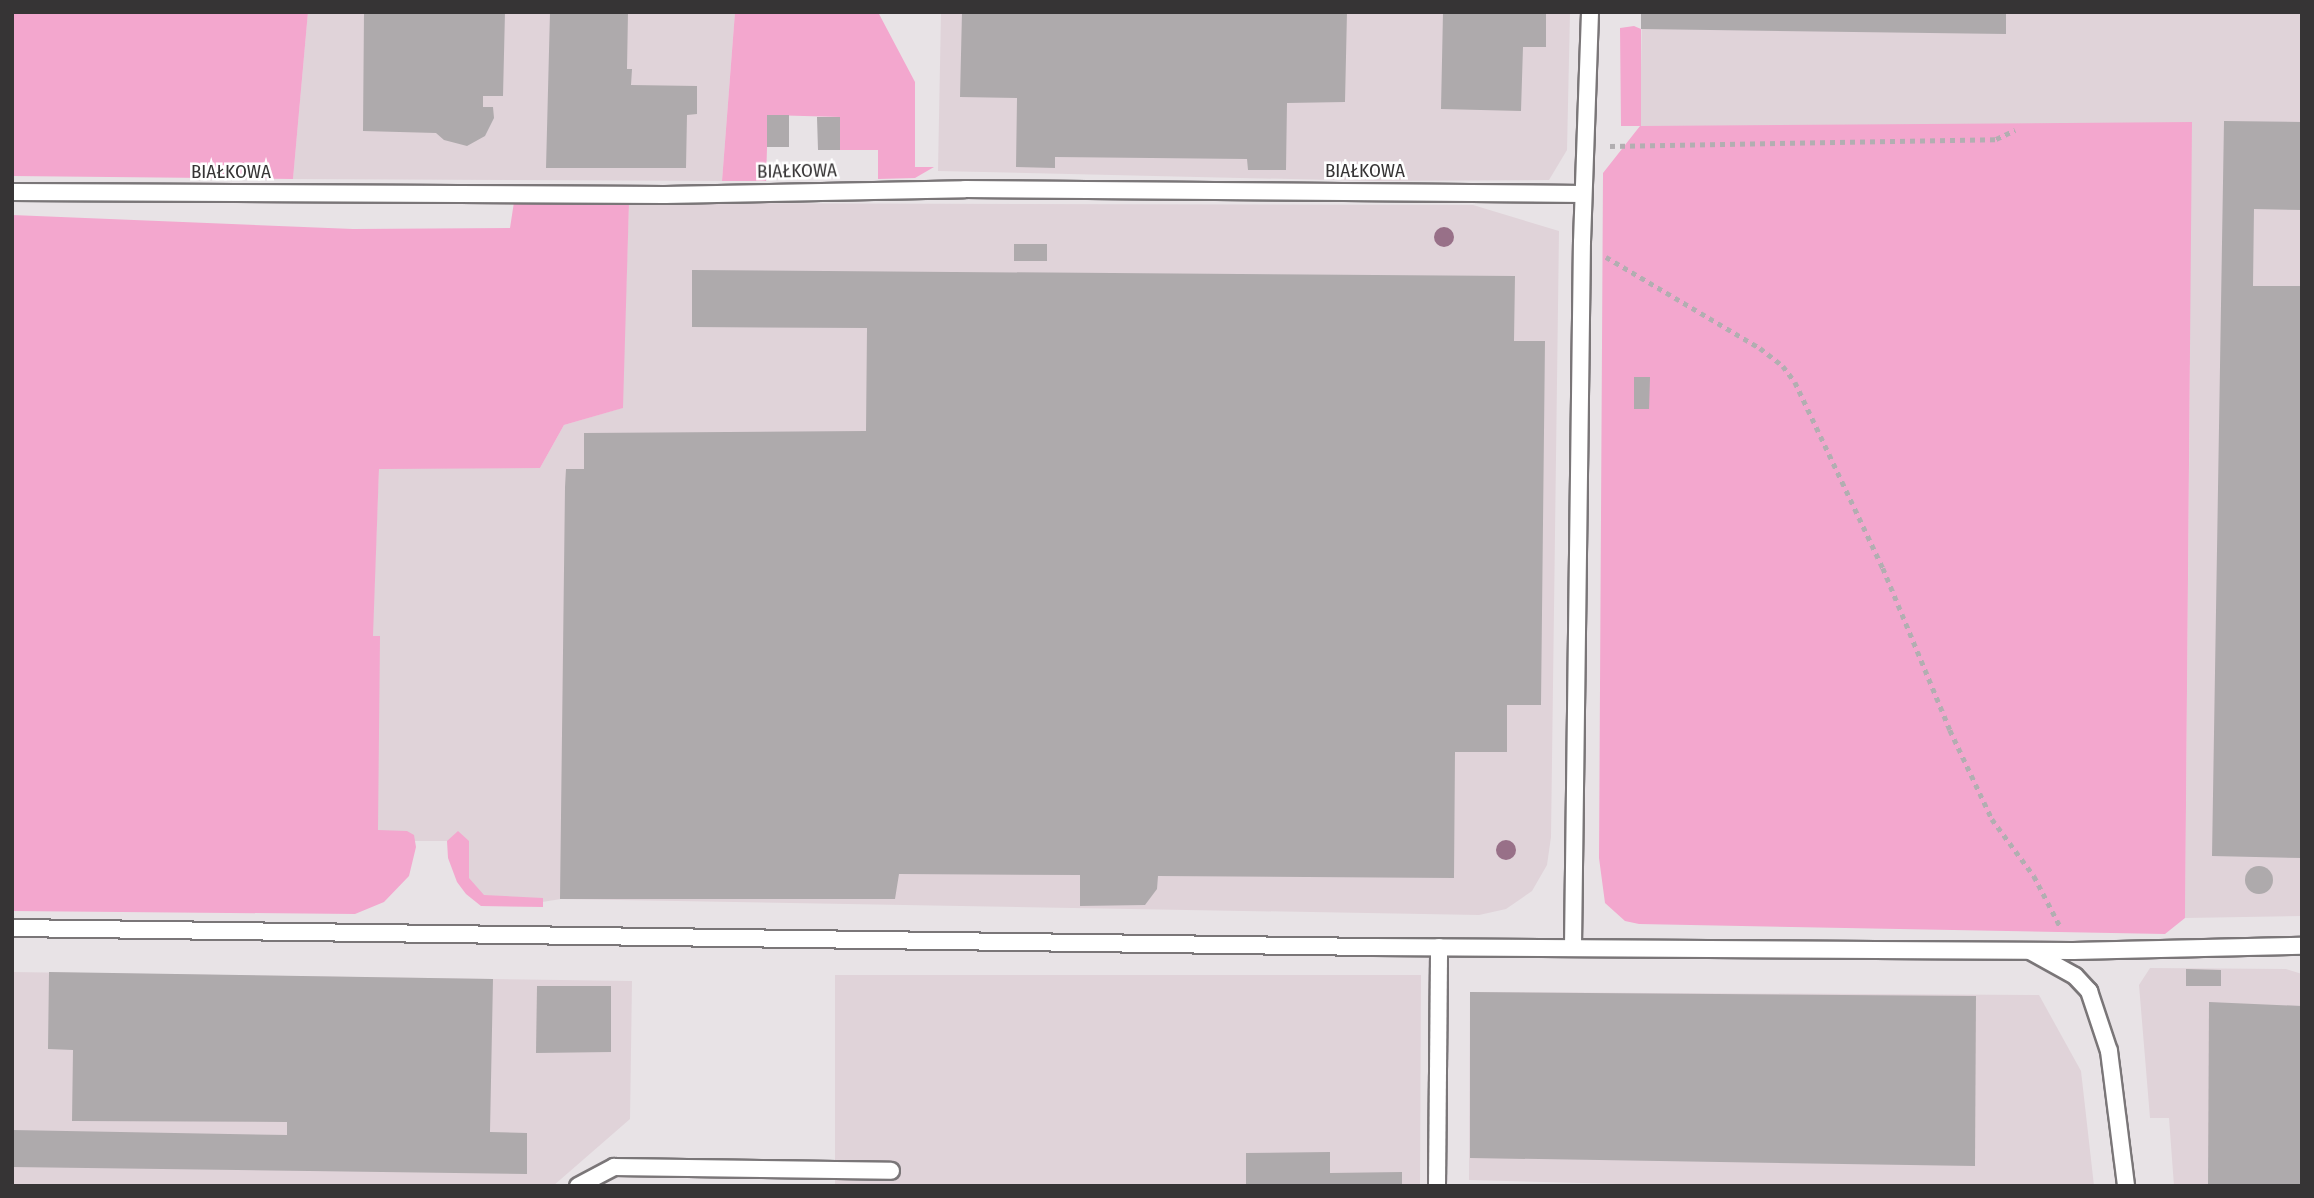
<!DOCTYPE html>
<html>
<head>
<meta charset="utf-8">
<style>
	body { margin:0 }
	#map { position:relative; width:2314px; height:1198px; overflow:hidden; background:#e8e3e6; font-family:"Fira Sans Condensed",sans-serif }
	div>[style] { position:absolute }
	.built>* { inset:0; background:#e0d3d9 }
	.green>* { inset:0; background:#f3a7ce }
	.building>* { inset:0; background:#aeaaac }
	.round { border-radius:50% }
	.path>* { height:4.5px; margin-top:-2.25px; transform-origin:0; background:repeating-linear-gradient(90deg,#b2aeb1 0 5px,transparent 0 10px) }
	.roads { filter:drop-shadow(2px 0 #7a7678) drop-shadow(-2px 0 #7a7678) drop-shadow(0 2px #7a7678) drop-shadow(0 -2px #7a7678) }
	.service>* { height:16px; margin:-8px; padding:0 8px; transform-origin:8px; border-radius:8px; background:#fff }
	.trees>* { width:20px; height:20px; margin:-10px; border-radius:50%; background:#987088 }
	span { translate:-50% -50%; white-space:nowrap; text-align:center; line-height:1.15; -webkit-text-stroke:5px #fff; paint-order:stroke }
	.street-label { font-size:19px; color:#363435 }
	.frame { position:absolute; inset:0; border:14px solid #363435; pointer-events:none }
</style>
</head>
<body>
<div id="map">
	<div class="built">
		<i style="clip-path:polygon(308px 12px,735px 12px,722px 181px,293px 179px)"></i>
		<i style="clip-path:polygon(941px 12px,1570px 12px,1567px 150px,1549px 180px,1376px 181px,938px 171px)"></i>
		<i style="clip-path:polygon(1642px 12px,2302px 12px,2302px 916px,2185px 918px,2190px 365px,1640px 126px)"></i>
		<i style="clip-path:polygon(629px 203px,1473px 205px,1559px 231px,1551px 837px,1547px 865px,1532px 891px,1506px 909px,1479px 915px,561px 899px,542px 902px,478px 899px,451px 841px,364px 841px,379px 468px,540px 468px,564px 425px,622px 408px)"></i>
		<i style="clip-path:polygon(2150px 968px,2286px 969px,2302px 974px,2302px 1186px,2174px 1186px,2169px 1118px,2150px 1118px,2139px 985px)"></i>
		<i style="clip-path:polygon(12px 972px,632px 981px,630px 1119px,553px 1186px,12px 1186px)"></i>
		<i style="clip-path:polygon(835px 975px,1421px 975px,1420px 1186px,835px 1186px)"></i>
		<i style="clip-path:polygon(1470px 992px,2039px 995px,2081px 1071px,2094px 1186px,1694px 1186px,1469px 1180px)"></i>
	</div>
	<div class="green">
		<i style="clip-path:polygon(12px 12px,308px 12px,293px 179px,12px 176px)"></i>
		<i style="clip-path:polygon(735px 12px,878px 12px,915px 82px,915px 167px,934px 167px,915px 178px,878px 179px,878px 150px,840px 150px,840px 117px,768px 115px,766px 181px,722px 181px)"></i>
		<i style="clip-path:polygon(1634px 26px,1641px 29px,1641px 126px,2192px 122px,2185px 918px,2165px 934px,1639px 924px,1625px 921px,1605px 903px,1599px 858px,1603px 173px,1640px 126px,1621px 126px,1620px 28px)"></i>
		<i style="clip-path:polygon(514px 202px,629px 203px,623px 408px,564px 425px,540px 468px,379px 469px,373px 636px,380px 636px,378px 830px,407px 831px,414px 835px,416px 847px,409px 876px,384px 902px,355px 914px,12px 911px,12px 215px,353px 229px,510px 228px)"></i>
		<i style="clip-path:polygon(458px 831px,469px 841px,469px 878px,484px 895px,543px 898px,543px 907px,481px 906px,466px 894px,457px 882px,448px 858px,447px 841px)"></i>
	</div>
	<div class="building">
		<i style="clip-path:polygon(364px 12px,505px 12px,503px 96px,483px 96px,483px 107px,493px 107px,494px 118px,485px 136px,467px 146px,444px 140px,436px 133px,363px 131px)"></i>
		<i style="clip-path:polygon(550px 12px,628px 12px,627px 69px,632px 69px,631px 85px,697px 86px,697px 114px,687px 115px,686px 168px,546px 168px)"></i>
		<i style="clip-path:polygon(962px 12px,1347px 12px,1345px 102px,1287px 103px,1286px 170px,1248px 170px,1247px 159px,1055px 157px,1055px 168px,1016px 167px,1017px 98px,960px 97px)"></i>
		<i style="clip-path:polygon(1443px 12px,1546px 12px,1546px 47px,1523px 47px,1521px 111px,1441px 109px)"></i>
		<i style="clip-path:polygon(1641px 12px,2006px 12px,2006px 34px,1641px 29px)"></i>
		<i style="clip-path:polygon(767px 115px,789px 115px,789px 147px,767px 147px)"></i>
		<i style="clip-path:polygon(817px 117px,840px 117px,840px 150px,818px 150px)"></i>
		<i style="clip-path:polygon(2224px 121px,2302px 122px,2302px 210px,2254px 209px,2253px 286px,2302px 286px,2302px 858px,2212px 856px)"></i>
		<i style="clip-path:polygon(1014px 244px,1047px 244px,1047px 261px,1014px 261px)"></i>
		<i style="clip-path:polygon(692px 270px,1515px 276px,1514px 341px,1545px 341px,1541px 705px,1507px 705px,1507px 752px,1455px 752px,1454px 878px,1158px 876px,1157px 889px,1145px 905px,1080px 906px,1080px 875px,899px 874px,895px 899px,560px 899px,565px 487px,566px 469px,584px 469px,584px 433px,866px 431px,867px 328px,692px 327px)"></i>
		<i style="clip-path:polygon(1634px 377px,1650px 377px,1649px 409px,1634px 409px)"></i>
		<i class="round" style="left:2245px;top:866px;width:28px;height:28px"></i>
		<i style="clip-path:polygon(2186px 969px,2221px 970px,2221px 986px,2186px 986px)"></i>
		<i style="clip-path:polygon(49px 972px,493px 979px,490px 1132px,527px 1133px,527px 1174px,12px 1167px,12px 1130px,287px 1135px,287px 1122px,72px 1121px,73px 1050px,48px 1049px)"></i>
		<i style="clip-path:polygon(537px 986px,611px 986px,611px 1052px,536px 1053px)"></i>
		<i style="clip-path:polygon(1470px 992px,1976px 996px,1975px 1166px,1470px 1158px)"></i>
		<i style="clip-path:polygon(2209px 1002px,2302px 1006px,2302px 1186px,2208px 1186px)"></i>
		<i style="clip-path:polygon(1330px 1152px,1330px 1173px,1402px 1172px,1402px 1186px,1246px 1186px,1246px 1153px)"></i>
	</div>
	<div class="path">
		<i style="left:1610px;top:146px;width:386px;rotate:-1deg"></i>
		<i style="left:1996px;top:139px;width:21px;rotate:-25deg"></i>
		<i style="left:1606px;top:257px;width:179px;rotate:30.6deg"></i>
		<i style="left:1760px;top:348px;width:29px;rotate:38deg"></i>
		<i style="left:1783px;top:366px;width:20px;rotate:53deg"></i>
		<i style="left:1795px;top:382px;width:206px;rotate:64.7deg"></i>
		<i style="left:1883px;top:568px;width:175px;rotate:67.5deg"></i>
		<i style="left:1950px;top:730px;width:98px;rotate:64.7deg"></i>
		<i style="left:1992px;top:819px;width:71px;rotate:53.6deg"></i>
		<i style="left:2034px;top:876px;width:56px;rotate:62.5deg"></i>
	</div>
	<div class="roads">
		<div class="service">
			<i style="left:12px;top:192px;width:653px;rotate:0.26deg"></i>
			<i style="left:665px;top:195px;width:300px;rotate:-1.1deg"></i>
			<i style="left:965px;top:189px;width:618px;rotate:0.46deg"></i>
			<i style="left:12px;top:928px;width:1361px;rotate:0.8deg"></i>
			<i style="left:1373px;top:947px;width:700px;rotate:0.33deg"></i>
			<i style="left:2073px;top:951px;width:229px;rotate:-1.3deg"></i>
			<i style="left:1573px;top:946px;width:704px;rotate:-89.27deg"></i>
			<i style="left:1582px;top:242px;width:230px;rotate:-88deg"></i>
			<i style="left:2030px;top:951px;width:51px;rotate:29.1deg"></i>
			<i style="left:2075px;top:976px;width:21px;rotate:47deg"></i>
			<i style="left:2089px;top:991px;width:63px;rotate:71.6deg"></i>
			<i style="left:2109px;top:1051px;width:136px;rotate:82.8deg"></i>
			<i style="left:578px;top:1186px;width:41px;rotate:-27.8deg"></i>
			<i style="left:614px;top:1167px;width:277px;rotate:0.8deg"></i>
			<i style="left:1437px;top:1186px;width:239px;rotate:-89.5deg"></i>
		</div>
	</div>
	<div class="trees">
		<i style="left:1444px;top:237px"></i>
		<i style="left:1506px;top:850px"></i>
	</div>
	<div class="street-label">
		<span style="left:797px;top:171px;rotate:-1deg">BIAŁKOWA</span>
		<span style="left:1365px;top:171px">BIAŁKOWA</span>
		<span style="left:231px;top:172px">BIAŁKOWA</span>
	</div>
	<div class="frame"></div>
</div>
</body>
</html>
